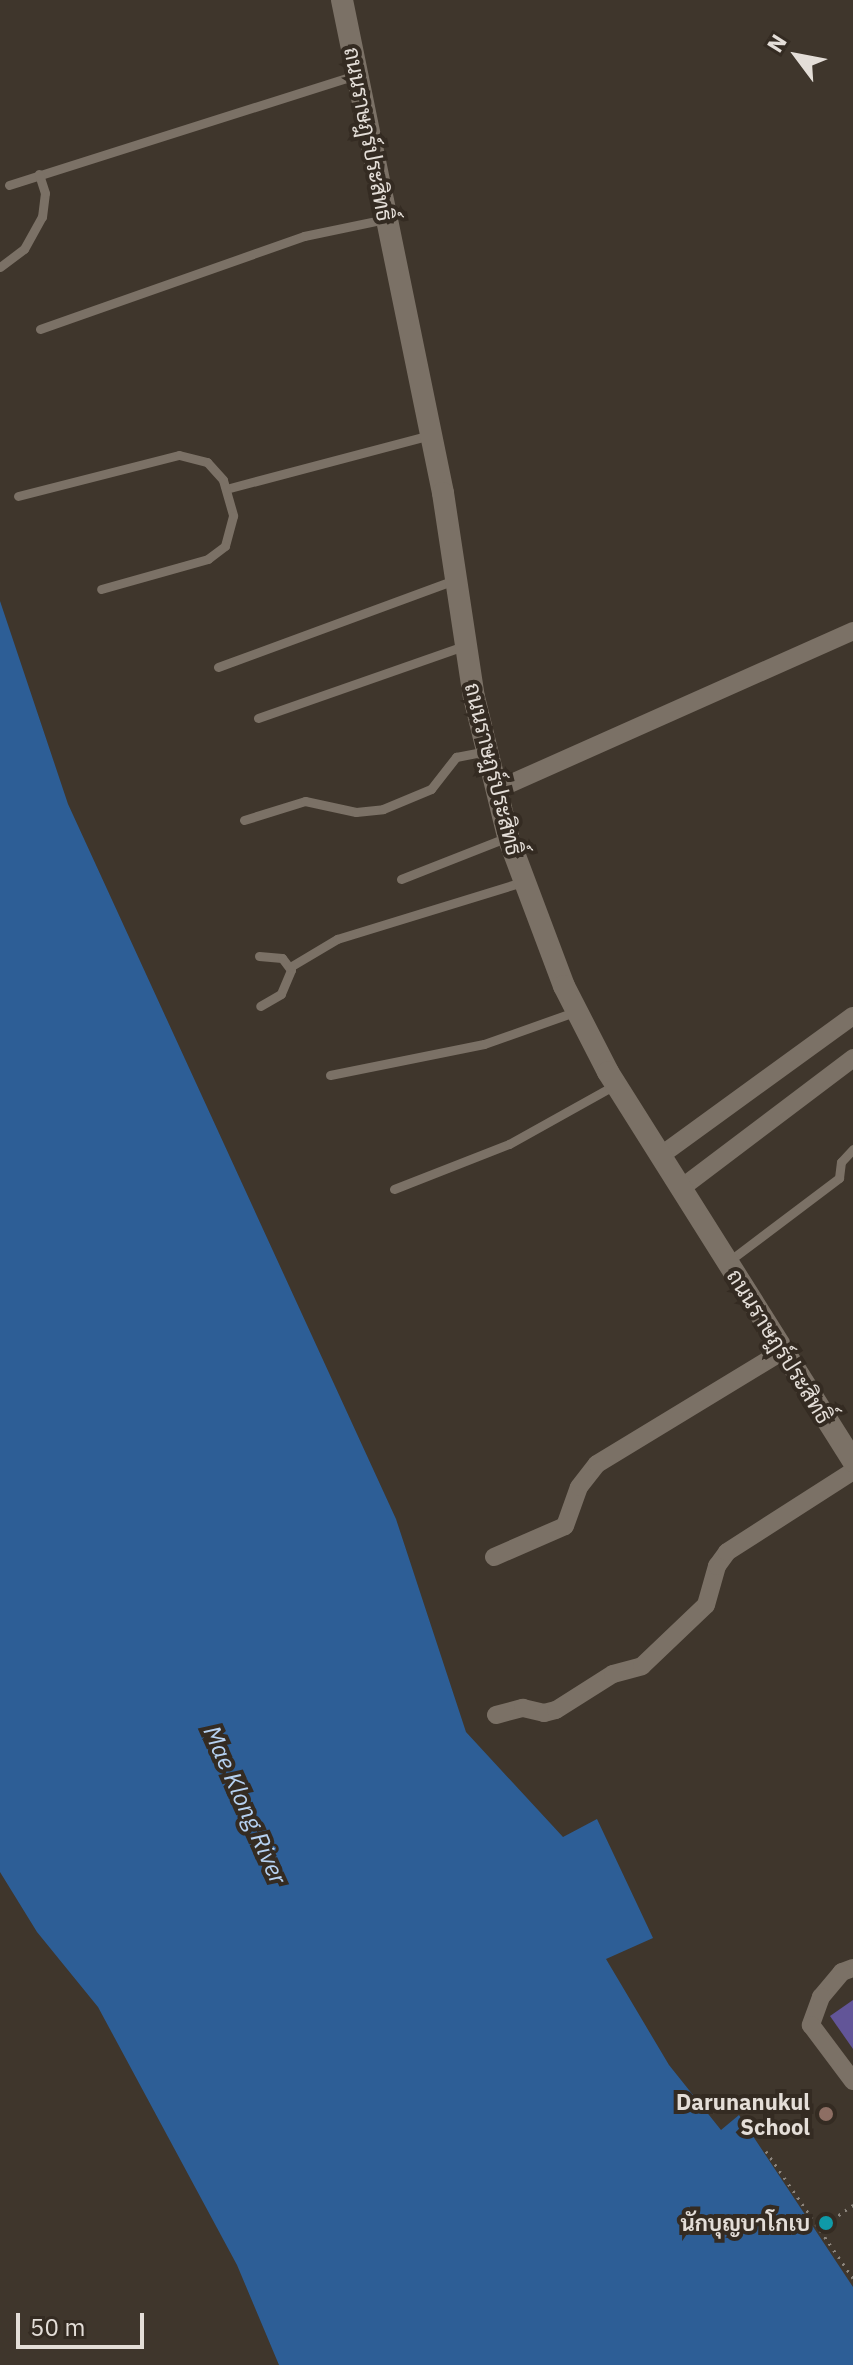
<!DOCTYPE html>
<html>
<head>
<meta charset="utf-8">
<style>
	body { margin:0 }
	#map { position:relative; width:853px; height:2365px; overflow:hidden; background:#3f362c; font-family:"IBM Plex Sans",Sarabun,sans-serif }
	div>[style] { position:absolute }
	.water>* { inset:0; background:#2d5e96 }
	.building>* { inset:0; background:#625598 }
	.path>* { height:3px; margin-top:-1.5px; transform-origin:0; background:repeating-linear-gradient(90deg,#8c857d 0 2px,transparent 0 8px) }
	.service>* { height:9px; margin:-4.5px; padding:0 4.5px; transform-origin:4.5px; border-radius:4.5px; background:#7b7166 }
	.minor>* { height:18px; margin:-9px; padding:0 9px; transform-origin:9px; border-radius:9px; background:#7b7166 }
	.tertiary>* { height:22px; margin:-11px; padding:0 11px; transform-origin:11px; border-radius:11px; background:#7b7166 }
	.dots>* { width:22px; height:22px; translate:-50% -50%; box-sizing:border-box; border:4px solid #342b22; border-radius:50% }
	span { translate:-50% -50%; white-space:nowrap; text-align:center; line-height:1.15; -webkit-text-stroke:8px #342b22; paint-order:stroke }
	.street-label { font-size:22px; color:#e4ded8 }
	.poi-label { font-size:22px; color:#e4ded8; font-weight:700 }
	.right { translate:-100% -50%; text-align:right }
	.water-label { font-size:24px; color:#b6d1f1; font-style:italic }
	.north { position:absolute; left:757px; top:16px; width:80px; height:80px; -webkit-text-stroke:6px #342b22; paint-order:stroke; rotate:302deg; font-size:22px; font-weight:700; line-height:32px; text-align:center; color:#e4ded8 }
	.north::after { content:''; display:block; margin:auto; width:28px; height:36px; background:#e4ded8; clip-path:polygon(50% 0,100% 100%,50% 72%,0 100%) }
	.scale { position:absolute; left:16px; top:2313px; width:128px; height:36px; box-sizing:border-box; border:4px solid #e4ded8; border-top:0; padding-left:10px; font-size:24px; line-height:28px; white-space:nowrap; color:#e4ded8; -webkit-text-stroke:6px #342b22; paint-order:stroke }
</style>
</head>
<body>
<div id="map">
	<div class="water">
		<i style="clip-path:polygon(0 601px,68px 804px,396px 1519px,466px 1732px,563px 1837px,597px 1819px,653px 1938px,606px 1959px,669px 2065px,721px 2130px,739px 2115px,853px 2287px,853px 2365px,279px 2365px,237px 2265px,98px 2007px,37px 1932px,0 1872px)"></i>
	</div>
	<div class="building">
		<i style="clip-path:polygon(853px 2000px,853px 2049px,830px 2016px)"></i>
	</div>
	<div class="path">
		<i style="left:766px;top:2151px;width:154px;rotate:55.6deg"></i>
		<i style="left:819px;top:2229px;width:42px;rotate:-35.2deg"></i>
	</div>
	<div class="service">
		<i style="left:9px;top:185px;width:364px;rotate:-17.6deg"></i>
		<i style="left:0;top:267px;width:30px;rotate:-37deg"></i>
		<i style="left:24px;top:249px;width:37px;rotate:-61deg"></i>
		<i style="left:42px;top:217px;width:24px;rotate:-83deg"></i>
		<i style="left:45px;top:193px;width:20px;rotate:-108deg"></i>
		<i style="left:40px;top:329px;width:280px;rotate:-19.4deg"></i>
		<i style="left:304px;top:236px;width:84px;rotate:-11.7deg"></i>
		<i style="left:226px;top:489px;width:211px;rotate:-14.8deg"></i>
		<i style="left:18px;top:496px;width:166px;rotate:-14.3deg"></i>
		<i style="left:179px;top:455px;width:29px;rotate:14deg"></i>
		<i style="left:207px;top:462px;width:24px;rotate:48deg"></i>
		<i style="left:223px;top:480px;width:37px;rotate:74deg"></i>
		<i style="left:233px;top:516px;width:31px;rotate:105deg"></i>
		<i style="left:225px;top:546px;width:21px;rotate:143deg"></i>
		<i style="left:208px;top:559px;width:111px;rotate:164.3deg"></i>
		<i style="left:218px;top:667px;width:252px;rotate:-20.2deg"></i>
		<i style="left:258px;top:718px;width:218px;rotate:-19.3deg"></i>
		<i style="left:244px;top:820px;width:64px;rotate:-17.3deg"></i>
		<i style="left:305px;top:801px;width:52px;rotate:12.2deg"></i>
		<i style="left:356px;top:812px;width:27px;rotate:-6deg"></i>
		<i style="left:383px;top:809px;width:52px;rotate:-22.6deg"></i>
		<i style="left:431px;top:789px;width:41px;rotate:-52deg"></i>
		<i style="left:456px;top:757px;width:32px;rotate:-11deg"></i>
		<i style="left:401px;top:879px;width:115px;rotate:-21.4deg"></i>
		<i style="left:259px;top:956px;width:23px;rotate:5deg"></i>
		<i style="left:282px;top:958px;width:15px;rotate:53deg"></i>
		<i style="left:291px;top:970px;width:26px;rotate:113deg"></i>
		<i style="left:281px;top:994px;width:24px;rotate:150deg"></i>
		<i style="left:290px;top:967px;width:55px;rotate:-30.8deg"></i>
		<i style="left:337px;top:939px;width:197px;rotate:-17.1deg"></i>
		<i style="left:330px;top:1075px;width:157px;rotate:-11.4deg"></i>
		<i style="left:484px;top:1044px;width:99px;rotate:-19.5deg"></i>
		<i style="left:394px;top:1189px;width:123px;rotate:-21.4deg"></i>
		<i style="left:509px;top:1144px;width:121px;rotate:-29.1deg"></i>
		<i style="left:729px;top:1261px;width:138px;rotate:-37deg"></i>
		<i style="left:839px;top:1178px;width:16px;rotate:-83deg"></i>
		<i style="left:841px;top:1162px;width:18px;rotate:-47deg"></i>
	</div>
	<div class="minor">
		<i style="left:496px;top:790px;width:391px;rotate:-24deg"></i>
		<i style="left:660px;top:1156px;width:238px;rotate:-36deg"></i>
		<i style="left:680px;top:1189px;width:217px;rotate:-37.1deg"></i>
		<i style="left:494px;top:1557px;width:77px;rotate:-23.6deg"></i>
		<i style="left:565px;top:1526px;width:41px;rotate:-70.3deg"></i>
		<i style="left:579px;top:1487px;width:29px;rotate:-52deg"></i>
		<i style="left:597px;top:1464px;width:218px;rotate:-31.3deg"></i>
		<i style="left:496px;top:1715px;width:28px;rotate:-15deg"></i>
		<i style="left:523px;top:1708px;width:22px;rotate:13deg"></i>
		<i style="left:544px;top:1713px;width:12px;rotate:-14deg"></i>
		<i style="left:556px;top:1710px;width:67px;rotate:-32.3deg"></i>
		<i style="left:613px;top:1674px;width:30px;rotate:-15deg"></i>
		<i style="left:642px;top:1666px;width:88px;rotate:-43.6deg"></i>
		<i style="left:706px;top:1605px;width:41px;rotate:-74.2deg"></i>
		<i style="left:717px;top:1566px;width:17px;rotate:-54deg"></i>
		<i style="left:727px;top:1552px;width:150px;rotate:-32.7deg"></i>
		<i style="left:853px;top:1968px;width:12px;rotate:160deg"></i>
		<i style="left:842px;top:1972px;width:33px;rotate:130deg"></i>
		<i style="left:821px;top:1997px;width:30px;rotate:110deg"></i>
		<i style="left:811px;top:2025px;width:70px;rotate:53.1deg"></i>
	</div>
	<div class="tertiary">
		<i style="left:342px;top:0;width:503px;rotate:78.42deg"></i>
		<i style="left:443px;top:493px;width:206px;rotate:81.4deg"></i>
		<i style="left:474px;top:697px;width:144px;rotate:76.3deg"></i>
		<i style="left:508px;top:837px;width:159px;rotate:69.4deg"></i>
		<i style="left:564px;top:986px;width:97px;rotate:62.9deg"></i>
		<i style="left:608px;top:1072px;width:460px;rotate:57.8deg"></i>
	</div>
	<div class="dots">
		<i style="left:826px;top:2114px;background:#8d6e63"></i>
		<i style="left:826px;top:2223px;background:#0f9aa8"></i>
	</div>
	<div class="street-label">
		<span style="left:369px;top:134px;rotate:79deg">ถนนราษฎร์ประสิทธิ์</span>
		<span style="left:494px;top:769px;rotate:76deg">ถนนราษฎร์ประสิทธิ์</span>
		<span style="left:780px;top:1346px;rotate:58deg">ถนนราษฎร์ประสิทธิ์</span>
	</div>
	<div class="poi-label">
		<span class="right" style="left:810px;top:2114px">Darunanukul<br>School</span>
		<span class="right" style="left:810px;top:2223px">นักบุญบาโกเบ</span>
	</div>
	<div class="water-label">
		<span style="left:245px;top:1805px;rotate:66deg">Mae Klong River</span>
	</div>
	<div class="north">N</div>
	<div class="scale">50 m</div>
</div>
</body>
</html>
